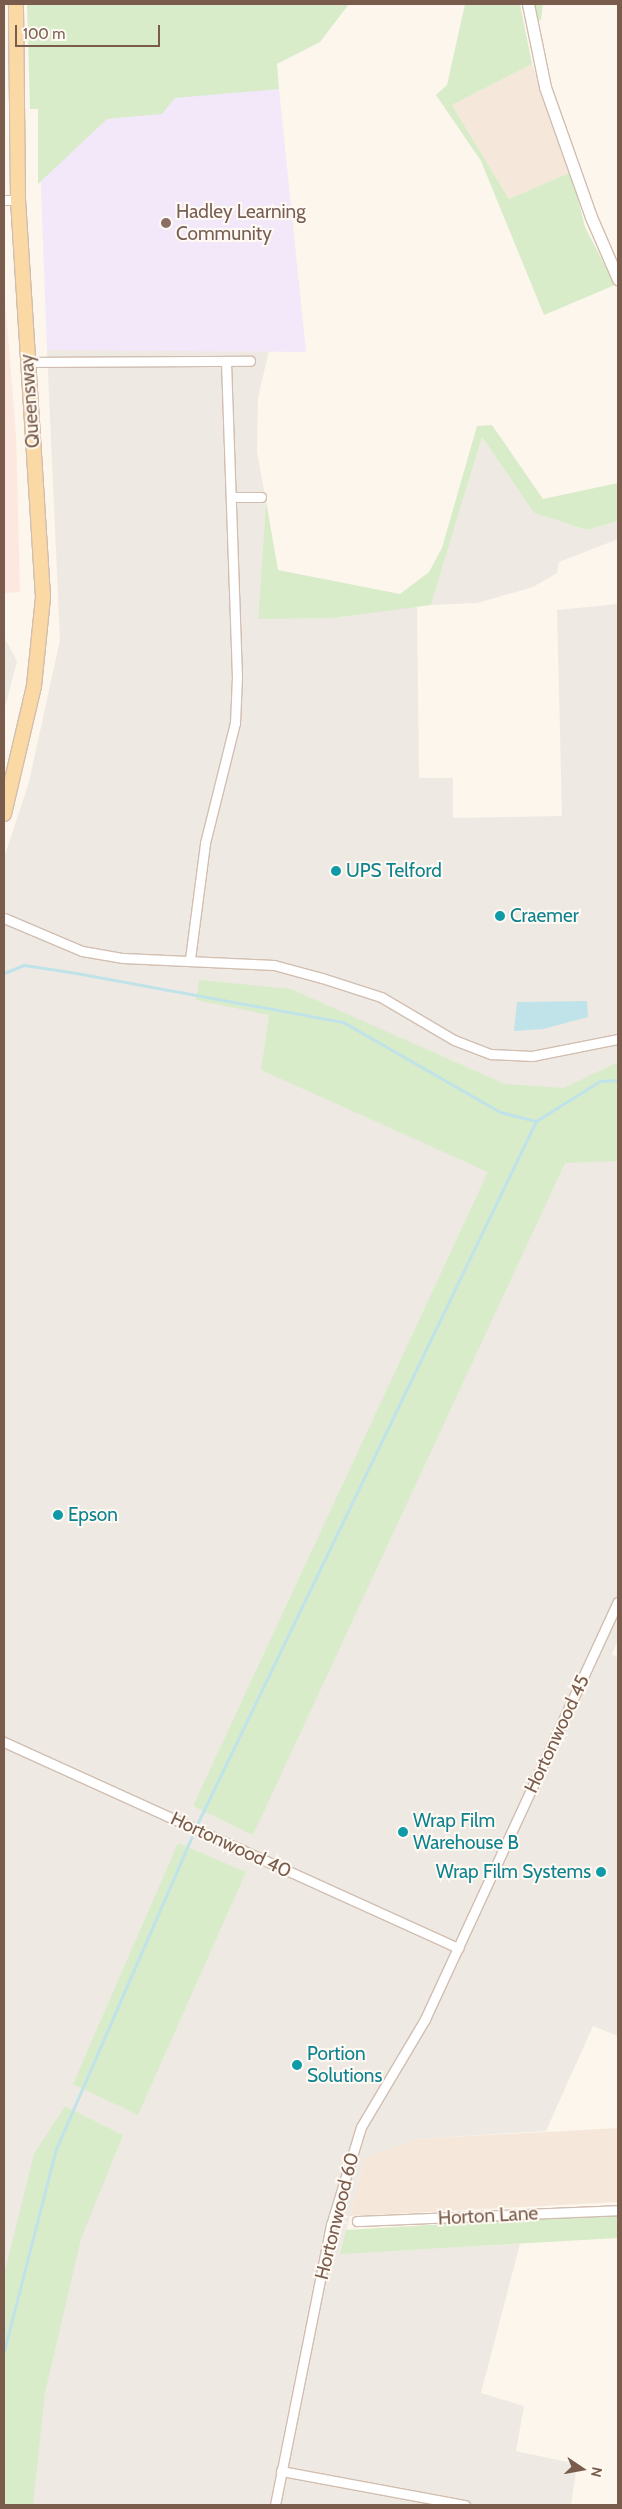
<!DOCTYPE html>
<html>
<head>
<meta charset="utf-8">
<style>
	body { margin:0 }
	#map { position:relative; width:622px; height:2509px; overflow:hidden; background:#fdf6ec; font-family:Cabin,sans-serif }
	div>[style] { position:absolute }
	.residential>* { inset:0; background:#f5e8da }
	.commercial>* { inset:0; background:#fde8e0 }
	.industrial>* { inset:0; background:#efe9e4 }
	.education>* { inset:0; background:#f3e8fa }
	.green>* { inset:0; background:#d8ecc9 }
	.water>* { inset:0; background:#bfe3e8 }
	.stream>* { height:3px; margin:-1.5px; padding:0 1.5px; transform-origin:1.5px; border-radius:1.5px; background:#bfe3e8 }
	.roads { filter:drop-shadow(1px 0 #d1beb0) drop-shadow(-1px 0 #d1beb0) drop-shadow(0 1px #d1beb0) drop-shadow(0 -1px #d1beb0) }
	.minor>* { height:9px; margin:-4.5px; padding:0 4.5px; transform-origin:4.5px; border-radius:4.5px; background:#fff }
	.tertiary>* { height:11px; margin:-5.5px; padding:0 5.5px; transform-origin:5.5px; border-radius:5.5px; background:#fff }
	.primary>* { height:14px; margin:-7px; padding:0 7px; transform-origin:7px; border-radius:7px; background:#fbd9a5 }
	.dots>* { width:14px; height:14px; translate:-50% -50%; box-sizing:border-box; border:2px solid #fffaf3; border-radius:50% }
	span { translate:-50% -50%; white-space:nowrap; text-align:center; line-height:1.15; -webkit-text-stroke:4px #fffaf3; paint-order:stroke }
	.education-label { font-size:19px; color:#785e54 }
	.left { translate:0 -50%; text-align:left }
	.street-label { font-size:19px; color:#7a5c4d }
	.culture-label { font-size:19px; color:#0d838f }
	.right { translate:-100% -50%; text-align:right }
	.frame { position:absolute; inset:0; border:5px solid #7a5c4d; pointer-events:none }
	.north { position:absolute; left:557px; top:2444px; width:50px; height:50px; -webkit-text-stroke:4px #fffaf3; paint-order:stroke; rotate:102deg; font-size:14px; font-weight:700; line-height:20px; text-align:center; color:#7a5c4d }
	.north::after { content:''; display:block; margin:auto; width:18px; height:22px; background:#7a5c4d; clip-path:polygon(50% 0,100% 100%,50% 72%,0 100%) }
	.scale { position:absolute; left:15px; top:25px; width:145px; height:22px; box-sizing:border-box; border:2px solid #7a5c4d; border-top:0; padding-left:6px; font-size:15px; line-height:18px; white-space:nowrap; color:#7a5c4d; -webkit-text-stroke:4px #fffaf3; paint-order:stroke }
</style>
</head>
<body>
<div id="map">
	<div class="residential">
		<i style="clip-path:polygon(532px 64px,571px 172px,509px 199px,452px 105px)"></i>
		<i style="clip-path:polygon(618px 2128px,618px 2202px,350px 2216px,364px 2159px,373px 2153px,415px 2139px)"></i>
	</div>
	<div class="commercial">
		<i style="clip-path:polygon(4px 286px,16px 435px,20px 592px,4px 593px)"></i>
	</div>
	<div class="industrial">
		<i style="clip-path:polygon(47px 350px,269px 350px,258px 398px,257px 452px,266px 501px,258px 618px,332px 618px,417px 605px,419px 778px,453px 778px,453px 818px,562px 816px,557px 610px,618px 604px,618px 1640px,612px 1654px,618px 1658px,618px 2036px,593px 2026px,546px 2131px,415px 2139px,364px 2159px,341px 2253px,520px 2244px,481px 2393px,524px 2406px,516px 2451px,577px 2464px,571px 2505px,4px 2505px,4px 858px,29px 782px,60px 640px)"></i>
		<i style="clip-path:polygon(482px 437px,534px 513px,587px 530px,618px 521px,618px 539px,559px 562px,557px 573px,533px 587px,477px 603px,431px 605px)"></i>
		<i style="clip-path:polygon(4px 637px,17px 661px,4px 711px)"></i>
	</div>
	<div class="education">
		<i style="clip-path:polygon(279px 89px,306px 352px,47px 350px,38px 108px)"></i>
	</div>
	<div class="green">
		<i style="clip-path:polygon(27px 4px,349px 4px,320px 42px,277px 64px,279px 89px,175px 98px,162px 114px,107px 119px,38px 184px,38px 109px,30px 109px)"></i>
		<i style="clip-path:polygon(465px 4px,520px 4px,532px 64px,452px 105px,509px 199px,571px 172px,585px 227px,615px 285px,544px 315px,481px 161px,436px 95px,447px 85px)"></i>
		<i style="clip-path:polygon(535px 4px,543px 4px,541px 20px,536px 21px)"></i>
		<i style="clip-path:polygon(492px 425px,543px 499px,618px 483px,618px 521px,587px 530px,534px 513px,482px 437px,431px 605px,332px 618px,258px 619px,266px 501px,278px 570px,400px 594px,429px 572px,442px 548px,477px 426px)"></i>
		<i style="clip-path:polygon(199px 980px,291px 989px,505px 1084px,564px 1088px,618px 1062px,618px 1161px,565px 1163px,253px 1835px,193px 1806px,488px 1172px,261px 1070px,269px 1015px,196px 1000px)"></i>
		<i style="clip-path:polygon(178px 1843px,246px 1872px,138px 2115px,73px 2084px)"></i>
		<i style="clip-path:polygon(65px 2106px,123px 2135px,81px 2239px,45px 2393px,33px 2505px,4px 2505px,4px 2275px,34px 2154px)"></i>
		<i style="clip-path:polygon(618px 2214px,618px 2238px,340px 2254px,346px 2230px)"></i>
	</div>
	<div class="water">
		<i style="clip-path:polygon(587px 1001px,588px 1017px,543px 1029px,514px 1031px,517px 1002px)"></i>
	</div>
	<div class="stream">
		<i style="left:4px;top:973px;width:22px;rotate:-22deg"></i>
		<i style="left:24px;top:965px;width:53px;rotate:8.7deg"></i>
		<i style="left:76px;top:973px;width:271px;rotate:10.4deg"></i>
		<i style="left:343px;top:1022px;width:181px;rotate:29.8deg"></i>
		<i style="left:500px;top:1112px;width:37px;rotate:14deg"></i>
		<i style="left:4px;top:2351px;width:209px;rotate:-75.6deg"></i>
		<i style="left:56px;top:2149px;width:365px;rotate:-66.5deg"></i>
		<i style="left:202px;top:1814px;width:769px;rotate:-64.27deg"></i>
		<i style="left:536px;top:1121px;width:75px;rotate:-32deg"></i>
		<i style="left:600px;top:1081px;width:18px;rotate:-3deg"></i>
	</div>
	<div class="roads">
		<div class="minor">
			<i style="left:4px;top:200px;width:14px"></i>
			<i style="left:27px;top:362px;width:223px;rotate:-0.3deg"></i>
			<i style="left:231px;top:497px;width:30px"></i>
			<i style="left:4px;top:918px;width:85px;rotate:22.9deg"></i>
			<i style="left:82px;top:951px;width:42px;rotate:9.7deg"></i>
			<i style="left:123px;top:958px;width:151px;rotate:2.7deg"></i>
			<i style="left:274px;top:965px;width:50px;rotate:15.2deg"></i>
			<i style="left:322px;top:978px;width:62px;rotate:17.9deg"></i>
			<i style="left:381px;top:997px;width:85px;rotate:30.5deg"></i>
			<i style="left:454px;top:1040px;width:40px;rotate:21deg"></i>
			<i style="left:491px;top:1054px;width:41px;rotate:2.8deg"></i>
			<i style="left:532px;top:1056px;width:88px;rotate:-11.2deg"></i>
			<i style="left:190px;top:959px;width:117px;rotate:-82.6deg"></i>
			<i style="left:205px;top:843px;width:124px;rotate:-76deg"></i>
			<i style="left:235px;top:723px;width:46px;rotate:-87.5deg"></i>
			<i style="left:237px;top:677px;width:314px;rotate:-92deg"></i>
			<i style="left:4px;top:1742px;width:499px;rotate:24.4deg"></i>
			<i style="left:357px;top:2221px;width:261px;rotate:-2.4deg"></i>
			<i style="left:281px;top:2471px;width:187px;rotate:10.5deg"></i>
			<i style="left:275px;top:2505px;width:286px;rotate:-78.7deg"></i>
			<i style="left:331px;top:2225px;width:102px;rotate:-73deg"></i>
			<i style="left:361px;top:2127px;width:126px;rotate:-59.3deg"></i>
			<i style="left:425px;top:2019px;width:459px;rotate:-65.2deg"></i>
		</div>
		<div class="tertiary">
			<i style="left:528px;top:4px;width:85px;rotate:78.4deg"></i>
			<i style="left:545px;top:87px;width:138px;rotate:70.5deg"></i>
			<i style="left:591px;top:217px;width:68px;rotate:66.5deg"></i>
		</div>
		<div class="primary">
			<i style="left:4px;top:814px;width:131px;rotate:-76.8deg"></i>
			<i style="left:34px;top:686px;width:89px;rotate:-84.2deg"></i>
			<i style="left:43px;top:597px;width:398px;rotate:-93.6deg"></i>
			<i style="left:18px;top:200px;width:196px;rotate:-90.6deg"></i>
		</div>
	</div>
	<div class="dots">
		<i style="left:166px;top:223px;background:#8d6e63"></i>
		<i style="left:336px;top:871px;background:#0f9aa8"></i>
		<i style="left:500px;top:916px;background:#0f9aa8"></i>
		<i style="left:58px;top:1515px;background:#0f9aa8"></i>
		<i style="left:403px;top:1832px;background:#0f9aa8"></i>
		<i style="left:601px;top:1872px;background:#0f9aa8"></i>
		<i style="left:297px;top:2065px;background:#0f9aa8"></i>
	</div>
	<div class="education-label">
		<span class="left" style="left:176px;top:223px">Hadley Learning<br>Community</span>
	</div>
	<div class="street-label">
		<span style="left:30px;top:401px;rotate:-94deg">Queensway</span>
		<span style="left:557px;top:1734px;rotate:-65deg">Hortonwood 45</span>
		<span style="left:231px;top:1845px;rotate:25deg">Hortonwood 40</span>
		<span style="left:337px;top:2216px;rotate:-76deg">Hortonwood 60</span>
		<span style="left:488px;top:2216px;rotate:-3deg">Horton Lane</span>
	</div>
	<div class="culture-label">
		<span class="left" style="left:346px;top:871px">UPS Telford</span>
		<span class="left" style="left:510px;top:916px">Craemer</span>
		<span class="left" style="left:68px;top:1515px">Epson</span>
		<span class="left" style="left:413px;top:1832px">Wrap Film<br>Warehouse B</span>
		<span class="right" style="left:591px;top:1872px">Wrap Film Systems</span>
		<span class="left" style="left:307px;top:2065px">Portion<br>Solutions</span>
	</div>
	<div class="frame"></div>
	<div class="north">N</div>
	<div class="scale">100 m</div>
</div>
</body>
</html>
